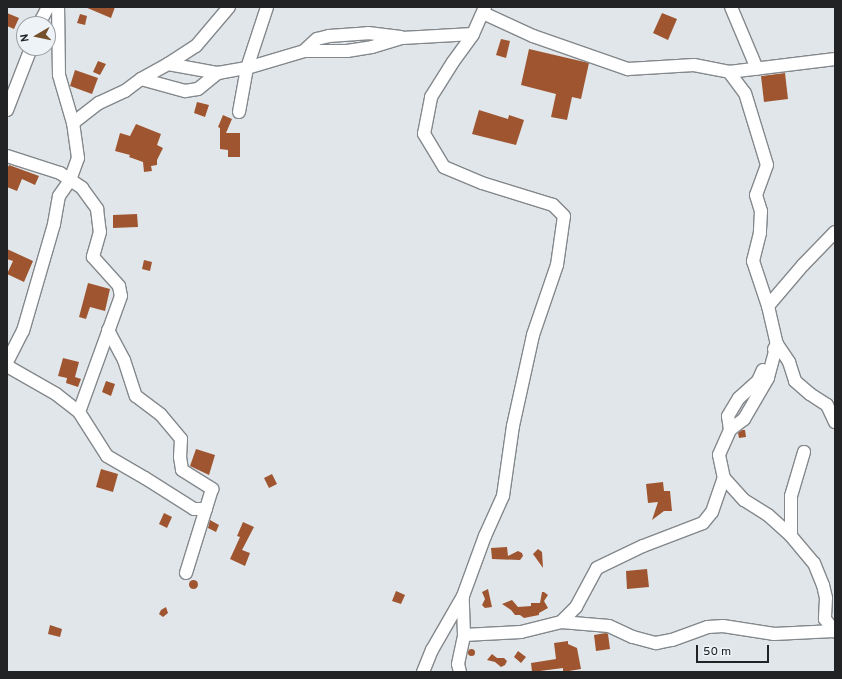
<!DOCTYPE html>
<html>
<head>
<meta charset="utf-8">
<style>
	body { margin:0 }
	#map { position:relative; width:842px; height:679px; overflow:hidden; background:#e1e6ea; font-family:Overpass,sans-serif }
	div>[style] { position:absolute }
	.building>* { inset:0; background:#9f5630 }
	.round { border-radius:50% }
	.roads { filter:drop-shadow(1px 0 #83888c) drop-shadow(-1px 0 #83888c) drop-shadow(0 1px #83888c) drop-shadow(0 -1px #83888c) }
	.minor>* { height:12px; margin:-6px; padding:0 6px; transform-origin:6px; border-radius:6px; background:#fff }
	span { translate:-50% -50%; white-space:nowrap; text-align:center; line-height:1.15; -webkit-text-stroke:4px #eef3f8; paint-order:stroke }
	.frame { position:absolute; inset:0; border:8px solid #212324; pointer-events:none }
	.north { position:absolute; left:16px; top:16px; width:40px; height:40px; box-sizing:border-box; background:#eef3f8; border:1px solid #9ca0a3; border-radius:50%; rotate:261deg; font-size:11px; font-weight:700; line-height:16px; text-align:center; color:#212324 }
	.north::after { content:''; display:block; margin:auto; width:14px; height:18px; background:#75522b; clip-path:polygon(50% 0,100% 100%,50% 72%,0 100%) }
	.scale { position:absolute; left:696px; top:645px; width:73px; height:18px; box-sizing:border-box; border:2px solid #212324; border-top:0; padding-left:5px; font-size:12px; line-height:14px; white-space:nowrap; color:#212324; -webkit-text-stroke:3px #eef3f8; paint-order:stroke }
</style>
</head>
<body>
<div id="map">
	<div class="building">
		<i style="clip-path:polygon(85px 7px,115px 7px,111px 18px)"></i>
		<i style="clip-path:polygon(7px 13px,19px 18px,14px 29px,7px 26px)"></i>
		<i style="clip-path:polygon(662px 13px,677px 19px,668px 40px,653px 33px)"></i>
		<i style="clip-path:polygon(80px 14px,87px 16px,85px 25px,77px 23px)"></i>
		<i style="clip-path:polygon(501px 39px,510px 41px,506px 58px,496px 55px)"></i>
		<i style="clip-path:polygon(529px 49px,589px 63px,581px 99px,572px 97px,567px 120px,551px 117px,556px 94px,521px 85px)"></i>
		<i style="clip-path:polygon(98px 61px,106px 64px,100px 75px,93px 72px)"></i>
		<i style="clip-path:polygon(75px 70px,98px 78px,92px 94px,70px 86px)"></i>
		<i style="clip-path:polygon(785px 73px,788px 99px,764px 102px,761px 76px)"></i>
		<i style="clip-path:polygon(197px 102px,209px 105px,205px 117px,194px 113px)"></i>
		<i style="clip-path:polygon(479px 110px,508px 119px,509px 115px,524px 120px,516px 145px,472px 134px)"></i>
		<i style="clip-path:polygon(223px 115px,232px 119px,226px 133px,240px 133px,240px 157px,228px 157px,228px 150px,220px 149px,220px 128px,218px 127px)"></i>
		<i style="clip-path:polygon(136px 124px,161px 134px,157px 145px,163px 148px,157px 160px,157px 165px,151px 166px,152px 171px,144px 172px,143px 162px,129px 157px,130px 155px,115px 151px,120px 133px,130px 136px)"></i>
		<i style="clip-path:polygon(9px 165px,39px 176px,35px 185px,22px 179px,17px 191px,7px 187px,7px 169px)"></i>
		<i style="clip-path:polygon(137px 214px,138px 227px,113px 228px,113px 215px)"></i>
		<i style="clip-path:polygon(7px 249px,33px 261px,24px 282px,7px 274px,13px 261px,7px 259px)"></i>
		<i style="clip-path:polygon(144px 260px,152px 262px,150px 271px,142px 269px)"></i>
		<i style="clip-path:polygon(88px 283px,110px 289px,105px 311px,90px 307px,86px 319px,79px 317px)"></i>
		<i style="clip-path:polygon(63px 358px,79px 362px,75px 377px,81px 379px,78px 387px,66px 383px,67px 378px,58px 376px)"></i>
		<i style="clip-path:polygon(106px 381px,115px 384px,111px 396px,102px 392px)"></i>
		<i style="clip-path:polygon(742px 430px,745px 430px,746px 437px,739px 438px,738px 433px)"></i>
		<i style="clip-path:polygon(196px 449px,215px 455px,209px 475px,190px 466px)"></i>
		<i style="clip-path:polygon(101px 469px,118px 474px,113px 492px,96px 487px)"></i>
		<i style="clip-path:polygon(272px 474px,277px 484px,269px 488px,264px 478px)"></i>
		<i style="clip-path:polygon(663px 482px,664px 491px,670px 491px,672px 511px,664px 511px,652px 520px,658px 502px,648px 503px,646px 484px)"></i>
		<i style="clip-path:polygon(164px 513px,172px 517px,167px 528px,159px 524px)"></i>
		<i style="clip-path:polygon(210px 520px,219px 525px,216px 532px,208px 528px)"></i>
		<i style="clip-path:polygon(243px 522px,254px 527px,242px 550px,250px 553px,245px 566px,230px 559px,240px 537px,237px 536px)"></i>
		<i style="clip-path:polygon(507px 547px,508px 556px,518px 551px,522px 553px,523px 556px,520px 560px,492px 559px,491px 548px)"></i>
		<i style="clip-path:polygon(538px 549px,542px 552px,543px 568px,533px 554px)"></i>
		<i style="clip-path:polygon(647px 569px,649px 587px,627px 589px,626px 571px)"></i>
		<i class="round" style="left:188.5px;top:579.5px;width:9px;height:9px"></i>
		<i style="clip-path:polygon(488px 589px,492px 607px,485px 608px,482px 605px,485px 599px,482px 592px)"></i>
		<i style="clip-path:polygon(396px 591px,405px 595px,401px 604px,392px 601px)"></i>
		<i style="clip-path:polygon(542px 592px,544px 592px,548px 595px,544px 601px,548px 608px,539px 613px,539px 615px,524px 618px,520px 615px,515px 615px,511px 610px,502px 604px,512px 600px,518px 607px,531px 606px,531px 603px,540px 603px)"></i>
		<i style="clip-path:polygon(166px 607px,168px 613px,163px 617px,159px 614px,161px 610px)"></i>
		<i style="clip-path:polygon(50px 625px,62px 629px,60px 637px,48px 634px)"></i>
		<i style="clip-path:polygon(606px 633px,608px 634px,610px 649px,596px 651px,594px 635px)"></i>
		<i style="clip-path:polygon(568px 641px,568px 644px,577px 648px,581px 669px,563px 672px,563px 668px,532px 672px,531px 663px,556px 659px,554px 643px)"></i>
		<i class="round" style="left:467.5px;top:648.5px;width:7px;height:7px"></i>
		<i style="clip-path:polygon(518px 651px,526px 657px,521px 663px,514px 657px)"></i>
		<i style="clip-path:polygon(492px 654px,497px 658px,504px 658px,507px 661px,505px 665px,501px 667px,495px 662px,487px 660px)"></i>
	</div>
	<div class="roads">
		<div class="minor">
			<i style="left:731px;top:7px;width:67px;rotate:67.2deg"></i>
			<i style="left:483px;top:13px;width:55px;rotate:24.7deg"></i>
			<i style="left:533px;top:36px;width:101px;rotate:19.2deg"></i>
			<i style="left:628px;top:69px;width:66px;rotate:-3.5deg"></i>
			<i style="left:694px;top:65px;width:36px;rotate:11deg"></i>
			<i style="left:729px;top:72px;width:107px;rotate:-7deg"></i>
			<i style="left:39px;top:24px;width:19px;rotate:-62deg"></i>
			<i style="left:304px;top:51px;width:18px;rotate:-43deg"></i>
			<i style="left:317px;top:39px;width:12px;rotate:-14deg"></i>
			<i style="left:329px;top:36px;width:39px;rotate:-4deg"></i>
			<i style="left:368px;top:33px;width:33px;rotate:7deg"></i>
			<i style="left:168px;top:64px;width:33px;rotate:-33deg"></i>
			<i style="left:196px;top:46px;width:51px;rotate:-49.8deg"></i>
			<i style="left:729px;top:72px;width:26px;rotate:53deg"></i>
			<i style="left:745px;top:93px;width:75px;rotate:73deg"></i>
			<i style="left:767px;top:165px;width:32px;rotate:110deg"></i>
			<i style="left:756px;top:195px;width:17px;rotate:73deg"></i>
			<i style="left:761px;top:211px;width:22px;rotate:93deg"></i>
			<i style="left:760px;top:233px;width:29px;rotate:104deg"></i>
			<i style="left:753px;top:261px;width:47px;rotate:71.6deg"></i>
			<i style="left:768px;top:306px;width:39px;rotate:77deg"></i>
			<i style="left:777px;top:344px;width:35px;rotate:105deg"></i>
			<i style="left:768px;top:378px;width:48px;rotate:120.3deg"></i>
			<i style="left:744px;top:419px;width:18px;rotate:142deg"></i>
			<i style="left:730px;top:430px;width:27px;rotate:114deg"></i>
			<i style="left:719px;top:455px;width:24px;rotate:78deg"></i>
			<i style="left:724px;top:478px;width:30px;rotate:48deg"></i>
			<i style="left:744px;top:500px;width:28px;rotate:32deg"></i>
			<i style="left:768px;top:515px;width:31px;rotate:42deg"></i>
			<i style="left:791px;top:536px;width:35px;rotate:50deg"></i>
			<i style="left:814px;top:563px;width:24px;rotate:68deg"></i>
			<i style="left:823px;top:585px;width:13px;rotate:77deg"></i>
			<i style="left:826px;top:598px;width:21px;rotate:93deg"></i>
			<i style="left:825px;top:619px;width:16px;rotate:52deg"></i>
			<i style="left:141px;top:79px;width:46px;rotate:15.3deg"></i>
			<i style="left:185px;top:91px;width:13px;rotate:-9deg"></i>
			<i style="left:198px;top:89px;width:26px;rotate:-39deg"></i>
			<i style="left:7px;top:110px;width:66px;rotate:-68.8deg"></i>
			<i style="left:239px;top:112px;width:45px;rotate:-79.7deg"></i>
			<i style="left:247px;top:68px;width:64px;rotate:-71.8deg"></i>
			<i style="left:73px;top:123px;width:33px;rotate:-38deg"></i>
			<i style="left:99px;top:103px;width:29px;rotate:-25deg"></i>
			<i style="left:125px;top:91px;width:20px;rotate:-37deg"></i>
			<i style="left:141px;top:79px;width:31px;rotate:-29deg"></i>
			<i style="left:168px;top:64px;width:51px;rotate:10.2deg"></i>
			<i style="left:218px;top:73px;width:29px;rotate:-10deg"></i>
			<i style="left:247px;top:68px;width:59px;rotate:-16.6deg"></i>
			<i style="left:304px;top:51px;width:43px"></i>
			<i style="left:347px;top:51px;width:25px;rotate:-9deg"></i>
			<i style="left:372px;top:47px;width:31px;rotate:-17deg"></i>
			<i style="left:402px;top:38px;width:71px;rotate:-3.2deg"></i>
			<i style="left:7px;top:156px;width:56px;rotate:17.8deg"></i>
			<i style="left:60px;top:173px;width:27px;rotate:34deg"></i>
			<i style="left:82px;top:188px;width:26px;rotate:54deg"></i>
			<i style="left:97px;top:209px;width:23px;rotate:83deg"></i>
			<i style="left:100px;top:232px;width:26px;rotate:106deg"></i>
			<i style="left:93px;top:257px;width:39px;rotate:48deg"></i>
			<i style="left:119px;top:286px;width:10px;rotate:79deg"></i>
			<i style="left:121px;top:296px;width:123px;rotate:109.9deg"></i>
			<i style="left:768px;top:306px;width:54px;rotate:-49.5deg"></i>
			<i style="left:803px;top:265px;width:46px;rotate:-45.9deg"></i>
			<i style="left:108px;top:330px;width:34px;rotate:62deg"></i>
			<i style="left:124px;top:360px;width:38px;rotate:72deg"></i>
			<i style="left:136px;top:396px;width:31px;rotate:37deg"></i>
			<i style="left:161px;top:415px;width:31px;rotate:50deg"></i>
			<i style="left:181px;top:439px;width:18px;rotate:93deg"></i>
			<i style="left:180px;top:457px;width:13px;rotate:81deg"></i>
			<i style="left:182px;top:470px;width:36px;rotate:32deg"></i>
			<i style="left:212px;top:489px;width:88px;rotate:107.2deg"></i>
			<i style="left:774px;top:349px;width:6px;rotate:-59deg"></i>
			<i style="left:777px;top:344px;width:22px;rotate:56deg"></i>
			<i style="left:789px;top:362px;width:20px;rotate:72deg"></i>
			<i style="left:795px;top:381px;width:20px;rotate:41deg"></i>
			<i style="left:810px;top:394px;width:20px;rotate:33deg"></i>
			<i style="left:827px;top:405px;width:19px;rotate:65deg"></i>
			<i style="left:7px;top:362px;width:35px;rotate:-63deg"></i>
			<i style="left:23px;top:331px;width:111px;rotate:-73.8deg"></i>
			<i style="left:54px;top:224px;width:28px;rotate:-80deg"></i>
			<i style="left:59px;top:196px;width:19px;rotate:-55deg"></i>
			<i style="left:70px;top:180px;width:23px;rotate:-70deg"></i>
			<i style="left:78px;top:158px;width:35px;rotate:-98deg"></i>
			<i style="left:73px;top:123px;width:50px;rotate:-106.3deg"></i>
			<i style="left:59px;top:75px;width:68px;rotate:-90.8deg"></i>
			<i style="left:7px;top:366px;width:56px;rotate:29.7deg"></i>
			<i style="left:56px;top:394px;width:29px;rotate:38deg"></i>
			<i style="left:79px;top:412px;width:52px;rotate:57.5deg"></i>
			<i style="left:107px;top:456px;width:44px;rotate:30.1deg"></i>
			<i style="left:145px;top:478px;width:58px;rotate:32.3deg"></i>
			<i style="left:194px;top:509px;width:12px"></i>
			<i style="left:730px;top:430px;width:14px;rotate:-98deg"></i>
			<i style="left:728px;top:416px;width:21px;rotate:-59deg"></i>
			<i style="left:739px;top:398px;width:25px;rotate:-42deg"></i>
			<i style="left:758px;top:381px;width:12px;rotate:-66deg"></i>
			<i style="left:791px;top:536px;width:40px;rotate:-90deg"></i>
			<i style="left:791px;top:496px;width:46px;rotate:-73.5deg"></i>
			<i style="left:561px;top:622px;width:21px;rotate:-45deg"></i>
			<i style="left:576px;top:607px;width:44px;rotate:-61.7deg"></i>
			<i style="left:597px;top:568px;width:51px;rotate:-25.6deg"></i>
			<i style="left:643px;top:546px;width:64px;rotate:-21deg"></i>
			<i style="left:703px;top:523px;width:14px;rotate:-51deg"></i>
			<i style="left:712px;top:512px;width:36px;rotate:-71deg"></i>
			<i style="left:464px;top:635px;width:57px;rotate:-3deg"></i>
			<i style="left:521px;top:632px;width:41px;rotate:-14deg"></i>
			<i style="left:561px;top:622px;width:48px;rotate:4.8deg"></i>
			<i style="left:609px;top:626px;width:26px;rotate:25deg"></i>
			<i style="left:633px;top:637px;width:24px;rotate:15deg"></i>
			<i style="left:656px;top:643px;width:16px;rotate:-11deg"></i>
			<i style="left:672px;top:640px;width:38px;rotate:-20deg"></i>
			<i style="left:708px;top:627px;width:15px;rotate:-4deg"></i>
			<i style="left:723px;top:626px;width:52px;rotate:8.9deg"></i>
			<i style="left:774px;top:634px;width:60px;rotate:-2.9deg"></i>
			<i style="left:423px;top:672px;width:24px;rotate:-68deg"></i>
			<i style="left:432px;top:650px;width:62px;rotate:-60.1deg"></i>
			<i style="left:463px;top:596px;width:64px;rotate:-69.9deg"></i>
			<i style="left:485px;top:536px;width:44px;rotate:-65.8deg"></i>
			<i style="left:503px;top:496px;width:71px;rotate:-81.9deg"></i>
			<i style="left:513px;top:426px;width:93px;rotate:-77.6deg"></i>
			<i style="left:533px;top:335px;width:74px;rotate:-71.1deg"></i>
			<i style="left:557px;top:265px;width:49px;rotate:-81.9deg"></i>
			<i style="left:564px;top:216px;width:16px;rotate:-135deg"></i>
			<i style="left:553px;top:205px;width:74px;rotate:-162.8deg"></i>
			<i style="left:482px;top:183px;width:41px;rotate:-157.2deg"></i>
			<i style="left:444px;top:167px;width:39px;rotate:-121deg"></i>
			<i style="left:424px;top:134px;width:38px;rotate:-79deg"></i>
			<i style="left:431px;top:97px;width:41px;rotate:-57.8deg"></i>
			<i style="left:453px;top:62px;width:34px;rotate:-54deg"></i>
			<i style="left:473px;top:34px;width:30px;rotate:-66deg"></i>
			<i style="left:460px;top:672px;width:8px;rotate:-104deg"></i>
			<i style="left:458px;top:664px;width:30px;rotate:-78deg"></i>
			<i style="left:464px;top:635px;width:37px;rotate:-92deg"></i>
		</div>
	</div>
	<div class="frame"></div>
	<div class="north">N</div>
	<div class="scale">50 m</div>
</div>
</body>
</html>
